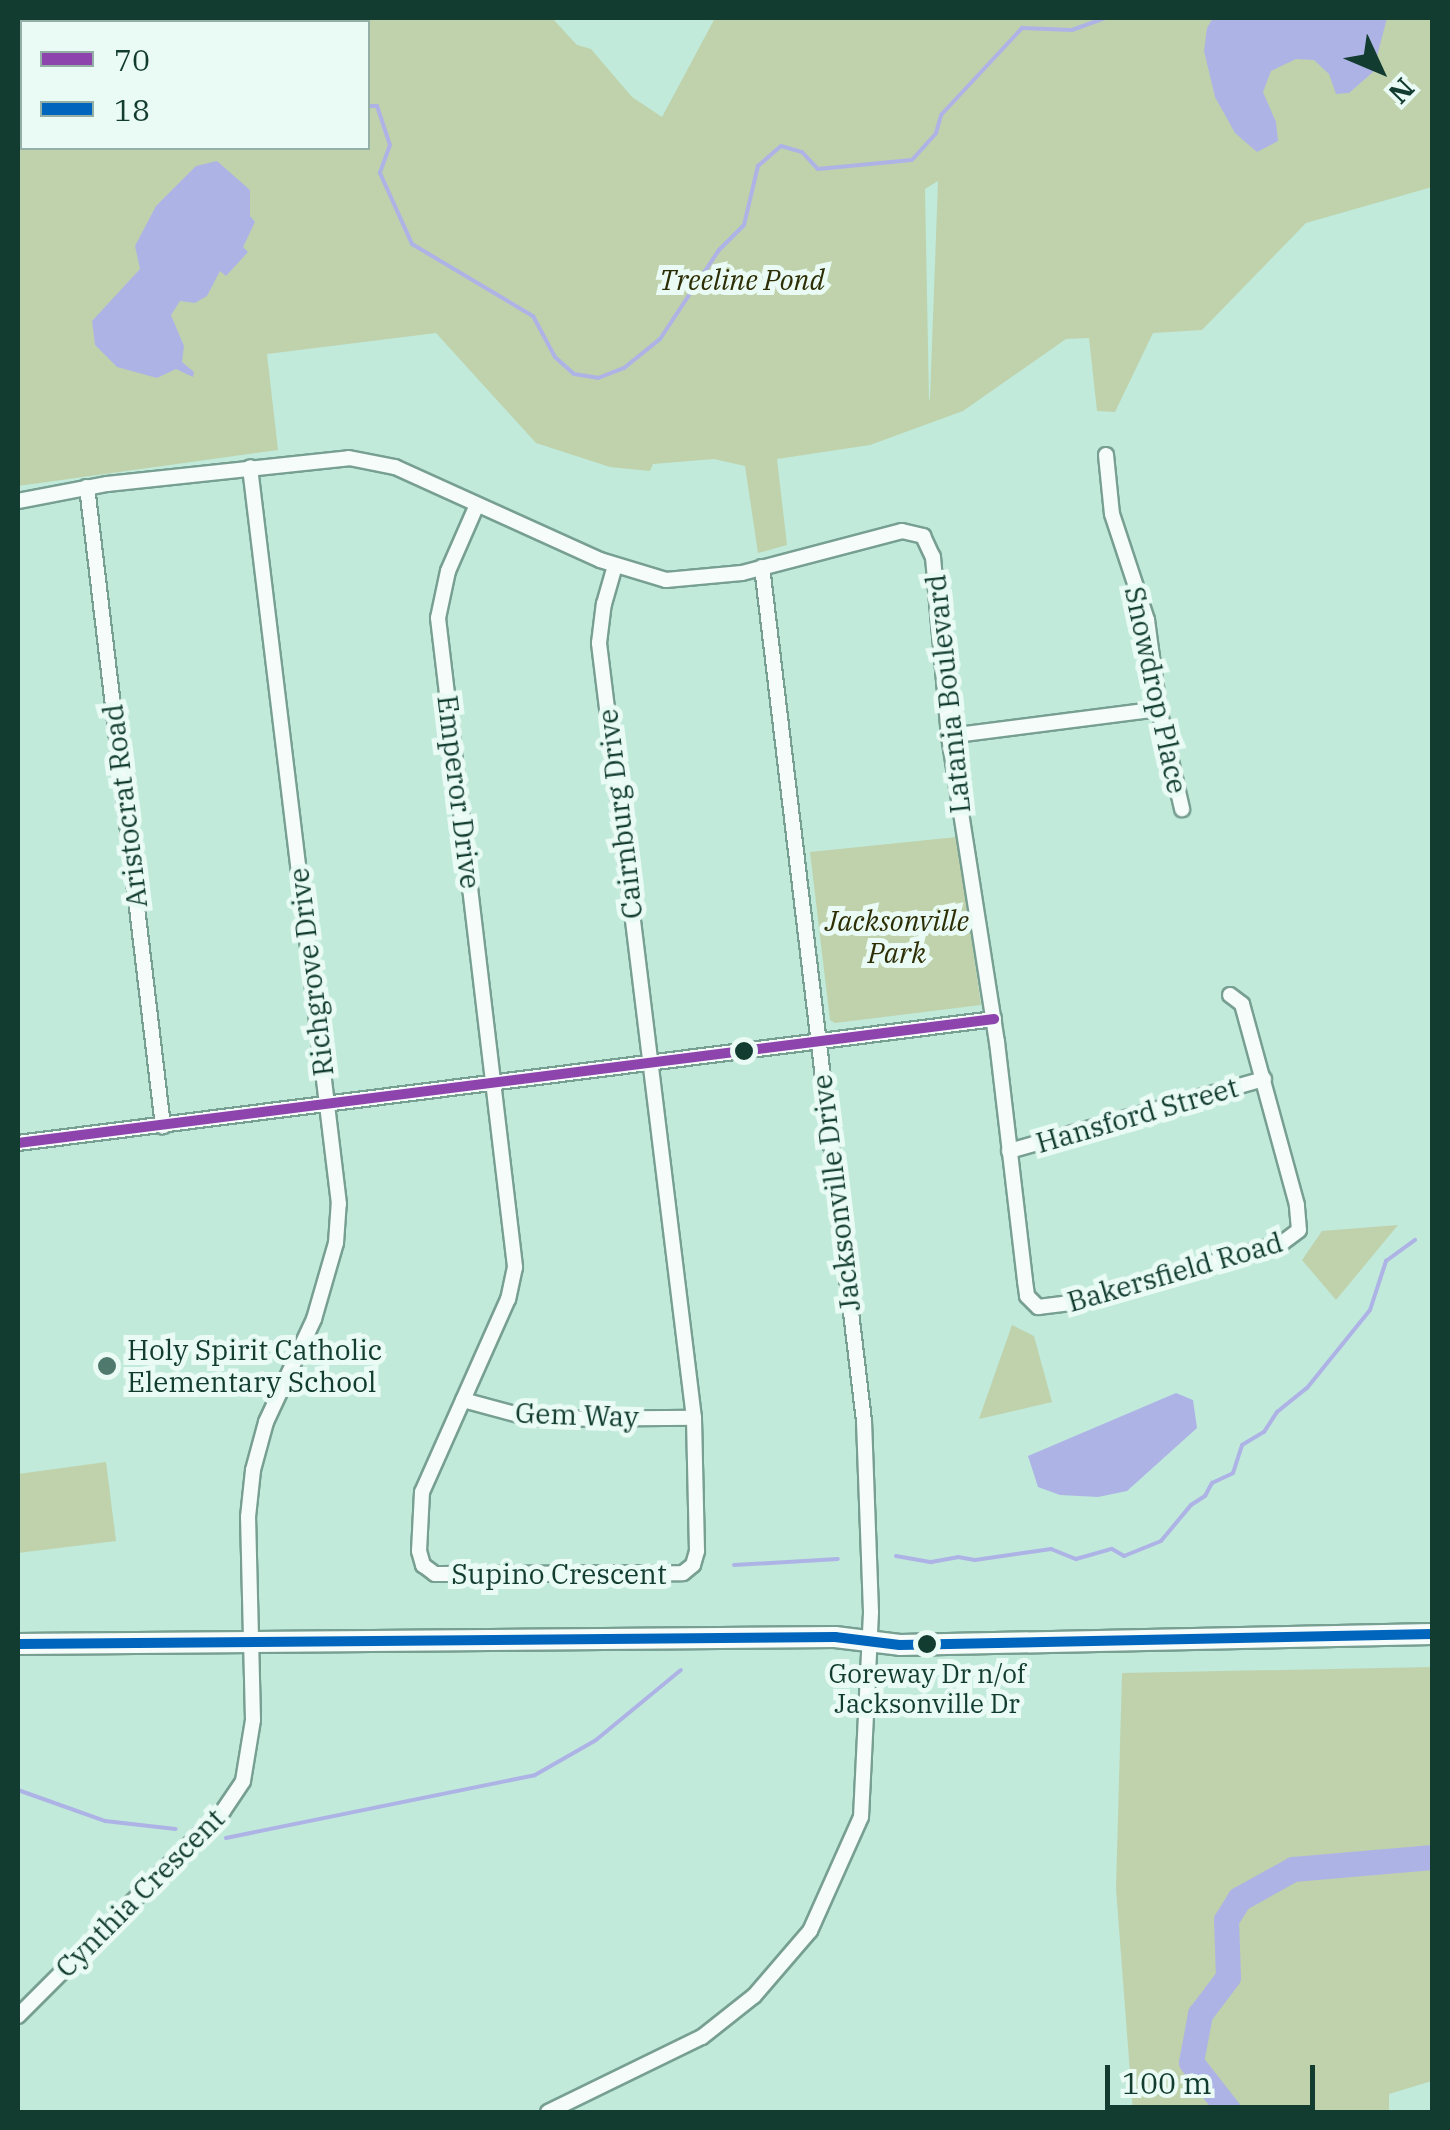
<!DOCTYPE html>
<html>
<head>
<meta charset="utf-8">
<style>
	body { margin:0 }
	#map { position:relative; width:1450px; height:2130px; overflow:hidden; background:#c1eadb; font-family:"IBM Plex Serif",serif }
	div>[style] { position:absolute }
	.green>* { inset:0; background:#bfd2ac }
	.water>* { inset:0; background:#aeb3e6 }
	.stream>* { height:4px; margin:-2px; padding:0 2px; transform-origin:2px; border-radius:2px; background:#aeb3e6 }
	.river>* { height:25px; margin:-12.5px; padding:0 12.5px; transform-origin:12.5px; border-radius:12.5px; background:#aeb3e6 }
	.roads { filter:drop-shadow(2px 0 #779f92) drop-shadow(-2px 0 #779f92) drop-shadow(0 2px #779f92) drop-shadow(0 -2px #779f92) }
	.street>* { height:14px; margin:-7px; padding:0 7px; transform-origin:7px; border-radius:7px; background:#f6fcfa }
	.secondary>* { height:20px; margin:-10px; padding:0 10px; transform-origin:10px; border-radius:10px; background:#f6fcfa }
	.bus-1>* { height:10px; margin:-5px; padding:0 5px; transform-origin:5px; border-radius:5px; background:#8e44ad }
	.bus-2>* { height:10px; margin:-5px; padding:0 5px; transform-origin:5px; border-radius:5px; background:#0065bd }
	.dots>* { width:28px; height:28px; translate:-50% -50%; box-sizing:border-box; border:5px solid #e9fbf4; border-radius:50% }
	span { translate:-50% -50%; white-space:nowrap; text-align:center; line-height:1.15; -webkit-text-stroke:10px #e9fbf4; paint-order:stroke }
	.bus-label { font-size:26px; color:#123c30 }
	.park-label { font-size:28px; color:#2d2e05; font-style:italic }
	.street-label { font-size:28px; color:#123c30 }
	.poi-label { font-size:28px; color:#123c30 }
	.left { translate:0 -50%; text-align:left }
	.frame { position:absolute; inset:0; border:20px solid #123c30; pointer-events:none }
	.legend { position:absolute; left:20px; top:20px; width:350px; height:130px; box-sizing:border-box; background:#e9fbf4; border:2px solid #93afa6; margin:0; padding:12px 18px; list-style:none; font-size:30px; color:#123c30 }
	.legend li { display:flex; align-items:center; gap:20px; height:50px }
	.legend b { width:50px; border:2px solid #93afa6 }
	.north { position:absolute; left:1330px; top:20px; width:100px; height:100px; -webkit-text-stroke:8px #e9fbf4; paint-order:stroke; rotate:134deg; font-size:28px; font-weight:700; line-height:40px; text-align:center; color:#123c30 }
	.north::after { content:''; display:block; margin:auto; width:35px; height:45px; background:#123c30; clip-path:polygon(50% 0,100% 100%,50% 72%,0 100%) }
	.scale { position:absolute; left:1105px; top:2065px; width:210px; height:45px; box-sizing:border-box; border:5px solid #123c30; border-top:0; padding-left:12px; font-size:30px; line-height:35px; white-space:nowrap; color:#123c30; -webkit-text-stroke:8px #e9fbf4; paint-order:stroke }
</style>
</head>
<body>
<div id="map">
	<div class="green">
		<i style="clip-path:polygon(evenodd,18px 18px,552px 18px,577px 45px,591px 49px,632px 97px,662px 117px,715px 18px,1432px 18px,1432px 187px,1306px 223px,1202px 330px,1153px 333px,1115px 412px,1097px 411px,1089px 338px,1066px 339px,963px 411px,870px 445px,777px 459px,787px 545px,758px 553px,745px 466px,714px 459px,653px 464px,650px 471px,610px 467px,536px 443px,436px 333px,267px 354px,278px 450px,18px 486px,18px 18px,22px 22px,368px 22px,368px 148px,22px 148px,22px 22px,18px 18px,938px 181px,930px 399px,929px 400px,925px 189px,938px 181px)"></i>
		<i style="clip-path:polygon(957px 837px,981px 1005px,835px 1023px,830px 1020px,810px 852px)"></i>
		<i style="clip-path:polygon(1398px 1225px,1336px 1300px,1302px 1260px,1322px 1231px)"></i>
		<i style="clip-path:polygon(1012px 1325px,1034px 1336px,1052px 1402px,979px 1419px)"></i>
		<i style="clip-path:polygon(106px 1462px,116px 1541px,18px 1553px,18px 1474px)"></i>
		<i style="clip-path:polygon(1432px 1667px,1432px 2081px,1389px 2094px,1389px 2112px,1133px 2112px,1116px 1889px,1122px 1673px)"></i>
	</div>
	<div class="water">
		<i style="clip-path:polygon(1213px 18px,1387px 18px,1373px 72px,1349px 93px,1336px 94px,1329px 74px,1314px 60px,1296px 59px,1271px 71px,1263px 92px,1276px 122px,1278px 141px,1257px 152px,1235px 133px,1215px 97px,1204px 51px,1207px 28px)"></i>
		<i style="clip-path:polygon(217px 161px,250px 190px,250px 216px,255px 222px,243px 247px,248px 252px,226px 276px,220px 271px,207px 296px,195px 303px,180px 301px,171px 315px,184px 346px,182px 362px,194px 372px,193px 377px,176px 369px,157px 378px,117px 367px,95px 345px,92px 321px,140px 269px,135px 246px,156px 206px,196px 166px)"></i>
		<i style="clip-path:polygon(1176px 1393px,1193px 1400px,1197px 1428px,1127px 1491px,1098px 1497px,1060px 1495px,1038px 1487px,1028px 1456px)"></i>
	</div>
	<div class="stream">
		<i style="left:69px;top:18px;width:4px;rotate:76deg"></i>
		<i style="left:159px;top:18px;width:4px;rotate:63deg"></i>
		<i style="left:303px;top:18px;width:8px;rotate:30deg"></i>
		<i style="left:368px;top:106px;width:9px"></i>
		<i style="left:377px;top:106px;width:41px;rotate:71.6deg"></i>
		<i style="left:390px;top:145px;width:30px;rotate:110deg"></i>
		<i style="left:380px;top:173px;width:78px;rotate:65.7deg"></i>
		<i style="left:412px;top:244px;width:141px;rotate:30.8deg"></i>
		<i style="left:533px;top:316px;width:47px;rotate:61.8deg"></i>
		<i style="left:555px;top:357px;width:25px;rotate:42deg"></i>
		<i style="left:574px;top:374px;width:24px;rotate:9deg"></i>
		<i style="left:598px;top:378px;width:28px;rotate:-21deg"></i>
		<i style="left:624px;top:368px;width:46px;rotate:-38.9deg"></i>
		<i style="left:660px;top:339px;width:107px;rotate:-56.5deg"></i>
		<i style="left:719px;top:250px;width:35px;rotate:-45deg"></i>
		<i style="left:744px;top:225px;width:61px;rotate:-76.7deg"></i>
		<i style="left:758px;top:166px;width:30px;rotate:-41deg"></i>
		<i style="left:781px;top:146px;width:22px;rotate:16deg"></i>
		<i style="left:802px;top:152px;width:23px;rotate:47deg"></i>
		<i style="left:818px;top:169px;width:94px;rotate:-5.5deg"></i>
		<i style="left:912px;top:160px;width:36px;rotate:-48deg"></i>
		<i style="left:936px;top:133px;width:19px;rotate:-74deg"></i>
		<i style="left:941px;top:115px;width:119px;rotate:-47deg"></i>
		<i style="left:1022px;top:28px;width:50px;rotate:2.3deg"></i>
		<i style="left:1072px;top:30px;width:35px;rotate:-20deg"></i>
		<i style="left:896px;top:1556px;width:36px;rotate:10deg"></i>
		<i style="left:931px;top:1562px;width:27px;rotate:-10deg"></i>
		<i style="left:958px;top:1557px;width:17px;rotate:10deg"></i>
		<i style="left:975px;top:1560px;width:77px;rotate:-8.2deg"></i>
		<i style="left:1051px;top:1549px;width:27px;rotate:22deg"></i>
		<i style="left:1076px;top:1559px;width:37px;rotate:-16deg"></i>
		<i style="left:1112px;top:1549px;width:14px;rotate:30deg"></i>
		<i style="left:1124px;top:1556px;width:40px;rotate:-22deg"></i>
		<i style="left:1161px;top:1541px;width:47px;rotate:-50.2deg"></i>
		<i style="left:1191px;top:1505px;width:17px;rotate:-33deg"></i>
		<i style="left:1205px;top:1496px;width:15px;rotate:-62deg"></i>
		<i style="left:1212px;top:1483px;width:23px;rotate:-25deg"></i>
		<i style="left:1233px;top:1473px;width:29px;rotate:-72deg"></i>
		<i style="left:1242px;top:1445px;width:26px;rotate:-31deg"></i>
		<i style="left:1264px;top:1432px;width:24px;rotate:-57deg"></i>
		<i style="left:1277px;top:1412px;width:38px;rotate:-39deg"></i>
		<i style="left:1307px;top:1388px;width:100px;rotate:-51.1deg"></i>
		<i style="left:1370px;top:1310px;width:52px;rotate:-71.9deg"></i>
		<i style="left:1386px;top:1261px;width:36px;rotate:-36deg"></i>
		<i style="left:734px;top:1565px;width:104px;rotate:-3.3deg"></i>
		<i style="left:18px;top:1790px;width:92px;rotate:19.6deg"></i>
		<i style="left:105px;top:1821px;width:71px;rotate:6.4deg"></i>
		<i style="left:226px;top:1838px;width:315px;rotate:-11.5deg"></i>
		<i style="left:535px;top:1775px;width:70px;rotate:-29.8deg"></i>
		<i style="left:596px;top:1740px;width:110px;rotate:-39.5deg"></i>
	</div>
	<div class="river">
		<i style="left:1230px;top:2112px;width:63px;rotate:-128deg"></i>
		<i style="left:1191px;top:2062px;width:49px;rotate:-79.4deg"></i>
		<i style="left:1200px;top:2014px;width:46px;rotate:-52.9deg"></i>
		<i style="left:1228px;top:1977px;width:57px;rotate:-92deg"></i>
		<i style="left:1226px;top:1920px;width:25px;rotate:-58deg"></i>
		<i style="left:1239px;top:1899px;width:62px;rotate:-29.1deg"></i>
		<i style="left:1293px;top:1869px;width:140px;rotate:-4.9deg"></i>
	</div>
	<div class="roads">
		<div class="street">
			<i style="left:1106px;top:455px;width:59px;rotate:84.2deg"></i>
			<i style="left:1112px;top:514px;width:112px;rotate:71.7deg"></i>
			<i style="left:1147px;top:620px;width:90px;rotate:82.3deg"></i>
			<i style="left:1159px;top:709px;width:103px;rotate:77deg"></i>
			<i style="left:87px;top:487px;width:644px;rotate:83.22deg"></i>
			<i style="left:18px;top:501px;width:91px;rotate:-10.8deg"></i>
			<i style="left:107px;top:484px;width:243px;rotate:-6.1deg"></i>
			<i style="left:349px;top:458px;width:47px;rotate:11.1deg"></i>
			<i style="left:395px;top:467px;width:225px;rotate:24.4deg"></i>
			<i style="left:600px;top:560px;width:69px;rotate:16.9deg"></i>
			<i style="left:666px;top:580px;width:76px;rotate:-5.3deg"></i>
			<i style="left:742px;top:573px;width:165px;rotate:-14.7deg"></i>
			<i style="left:902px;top:531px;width:22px;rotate:13deg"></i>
			<i style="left:923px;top:536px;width:23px;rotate:65deg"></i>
			<i style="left:933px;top:557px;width:180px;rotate:84.9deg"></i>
			<i style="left:949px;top:736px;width:310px;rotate:81.1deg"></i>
			<i style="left:997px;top:1042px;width:241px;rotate:83.3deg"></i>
			<i style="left:1025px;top:1281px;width:15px;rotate:82deg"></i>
			<i style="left:1027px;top:1296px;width:16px;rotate:45deg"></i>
			<i style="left:1038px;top:1307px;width:33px;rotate:-7deg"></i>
			<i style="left:1071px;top:1303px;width:219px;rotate:-15.9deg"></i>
			<i style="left:1282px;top:1243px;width:21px;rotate:-37deg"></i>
			<i style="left:1299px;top:1230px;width:25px;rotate:-95deg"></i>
			<i style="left:1297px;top:1205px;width:208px;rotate:-105.3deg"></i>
			<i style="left:1242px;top:1004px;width:15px;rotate:-143deg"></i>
			<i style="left:476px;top:507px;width:70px;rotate:113.6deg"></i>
			<i style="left:448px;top:571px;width:48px;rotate:102deg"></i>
			<i style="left:438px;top:618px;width:654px;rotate:83.23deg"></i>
			<i style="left:515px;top:1267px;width:33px;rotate:102deg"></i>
			<i style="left:508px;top:1299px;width:211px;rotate:114deg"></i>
			<i style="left:422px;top:1492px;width:59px;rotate:92.9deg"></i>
			<i style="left:419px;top:1551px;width:15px;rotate:74deg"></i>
			<i style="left:423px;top:1565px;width:15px;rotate:37deg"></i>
			<i style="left:435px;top:1574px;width:248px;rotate:-0.2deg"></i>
			<i style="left:683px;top:1573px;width:13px;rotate:-39deg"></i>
			<i style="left:693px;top:1565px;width:15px;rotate:-74deg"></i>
			<i style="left:697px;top:1551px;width:133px;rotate:-91.3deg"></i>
			<i style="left:694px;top:1418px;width:781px;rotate:-96.99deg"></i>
			<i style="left:599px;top:643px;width:39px;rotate:-83deg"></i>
			<i style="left:604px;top:604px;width:40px;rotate:-74deg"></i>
			<i style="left:949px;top:736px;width:212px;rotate:-7.3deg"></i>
			<i style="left:18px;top:1143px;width:984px;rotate:-7.24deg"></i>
			<i style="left:1009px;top:1151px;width:265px;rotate:-15.8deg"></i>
			<i style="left:463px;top:1400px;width:73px;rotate:15deg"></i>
			<i style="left:534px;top:1419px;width:160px;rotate:-0.4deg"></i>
			<i style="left:18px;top:2016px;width:290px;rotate:-45deg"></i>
			<i style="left:223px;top:1811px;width:36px;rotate:-56deg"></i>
			<i style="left:243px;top:1781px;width:62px;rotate:-80.7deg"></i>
			<i style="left:253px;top:1720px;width:203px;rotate:-91.4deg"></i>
			<i style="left:248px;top:1517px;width:47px;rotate:-83.9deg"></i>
			<i style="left:253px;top:1470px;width:50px;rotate:-74.8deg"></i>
			<i style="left:266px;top:1422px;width:114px;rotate:-65deg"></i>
			<i style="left:314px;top:1319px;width:79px;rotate:-73.9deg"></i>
			<i style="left:336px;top:1243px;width:39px;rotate:-86deg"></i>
			<i style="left:339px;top:1204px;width:742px;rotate:-96.89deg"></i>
			<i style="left:548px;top:2112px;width:171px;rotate:-26deg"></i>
			<i style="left:702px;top:2037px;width:66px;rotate:-38.3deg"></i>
			<i style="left:754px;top:1996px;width:86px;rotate:-49.3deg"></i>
			<i style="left:810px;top:1931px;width:125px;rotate:-65.9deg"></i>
			<i style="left:861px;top:1817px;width:205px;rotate:-87.2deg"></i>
			<i style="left:871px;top:1612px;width:191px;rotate:-92.1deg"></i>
			<i style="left:864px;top:1421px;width:860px;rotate:-96.81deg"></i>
		</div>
		<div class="secondary">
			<i style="left:18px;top:1644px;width:817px;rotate:-0.49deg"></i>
			<i style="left:835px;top:1637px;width:65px;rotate:7deg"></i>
			<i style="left:900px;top:1645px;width:532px;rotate:-1.18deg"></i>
		</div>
	</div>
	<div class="bus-1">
		<i style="left:18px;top:1143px;width:984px;rotate:-7.24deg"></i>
	</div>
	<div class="bus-2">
		<i style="left:18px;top:1644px;width:817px;rotate:-0.49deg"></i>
		<i style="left:835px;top:1637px;width:65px;rotate:7deg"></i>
		<i style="left:900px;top:1645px;width:532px;rotate:-1.18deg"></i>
	</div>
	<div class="dots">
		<i style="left:744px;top:1051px;background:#123c30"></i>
		<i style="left:107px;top:1366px;background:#4f796c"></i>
		<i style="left:927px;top:1644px;background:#123c30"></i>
	</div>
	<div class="bus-label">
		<span style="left:927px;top:1689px">Goreway Dr n/of<br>Jacksonville Dr</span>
	</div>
	<div class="park-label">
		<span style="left:742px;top:280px">Treeline Pond</span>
		<span style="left:897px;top:937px">Jacksonville<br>Park</span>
	</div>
	<div class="street-label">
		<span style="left:1156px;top:690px;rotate:78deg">Snowdrop Place</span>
		<span style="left:948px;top:694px;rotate:-96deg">Latania Boulevard</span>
		<span style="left:459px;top:792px;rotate:83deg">Emperor Drive</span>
		<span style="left:125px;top:806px;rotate:-97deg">Aristocrat Road</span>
		<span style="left:620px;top:814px;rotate:-97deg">Cairnburg Drive</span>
		<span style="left:311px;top:972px;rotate:-97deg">Richgrove Drive</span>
		<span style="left:1137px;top:1115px;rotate:-16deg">Hansford Street</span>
		<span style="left:836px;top:1193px;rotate:-97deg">Jacksonville Drive</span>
		<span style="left:1175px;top:1272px;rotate:-16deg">Bakersfield Road</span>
		<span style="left:577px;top:1415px;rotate:2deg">Gem Way</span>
		<span style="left:559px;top:1574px">Supino Crescent</span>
		<span style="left:140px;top:1893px;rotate:-45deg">Cynthia Crescent</span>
	</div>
	<div class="poi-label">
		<span class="left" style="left:127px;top:1366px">Holy Spirit Catholic<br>Elementary School</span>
	</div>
	<div class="frame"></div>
	<ul class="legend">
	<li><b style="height:12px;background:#8e44ad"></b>70</li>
	<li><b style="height:12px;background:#0065bd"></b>18</li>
	</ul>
	<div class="north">N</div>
	<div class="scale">100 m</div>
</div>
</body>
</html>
